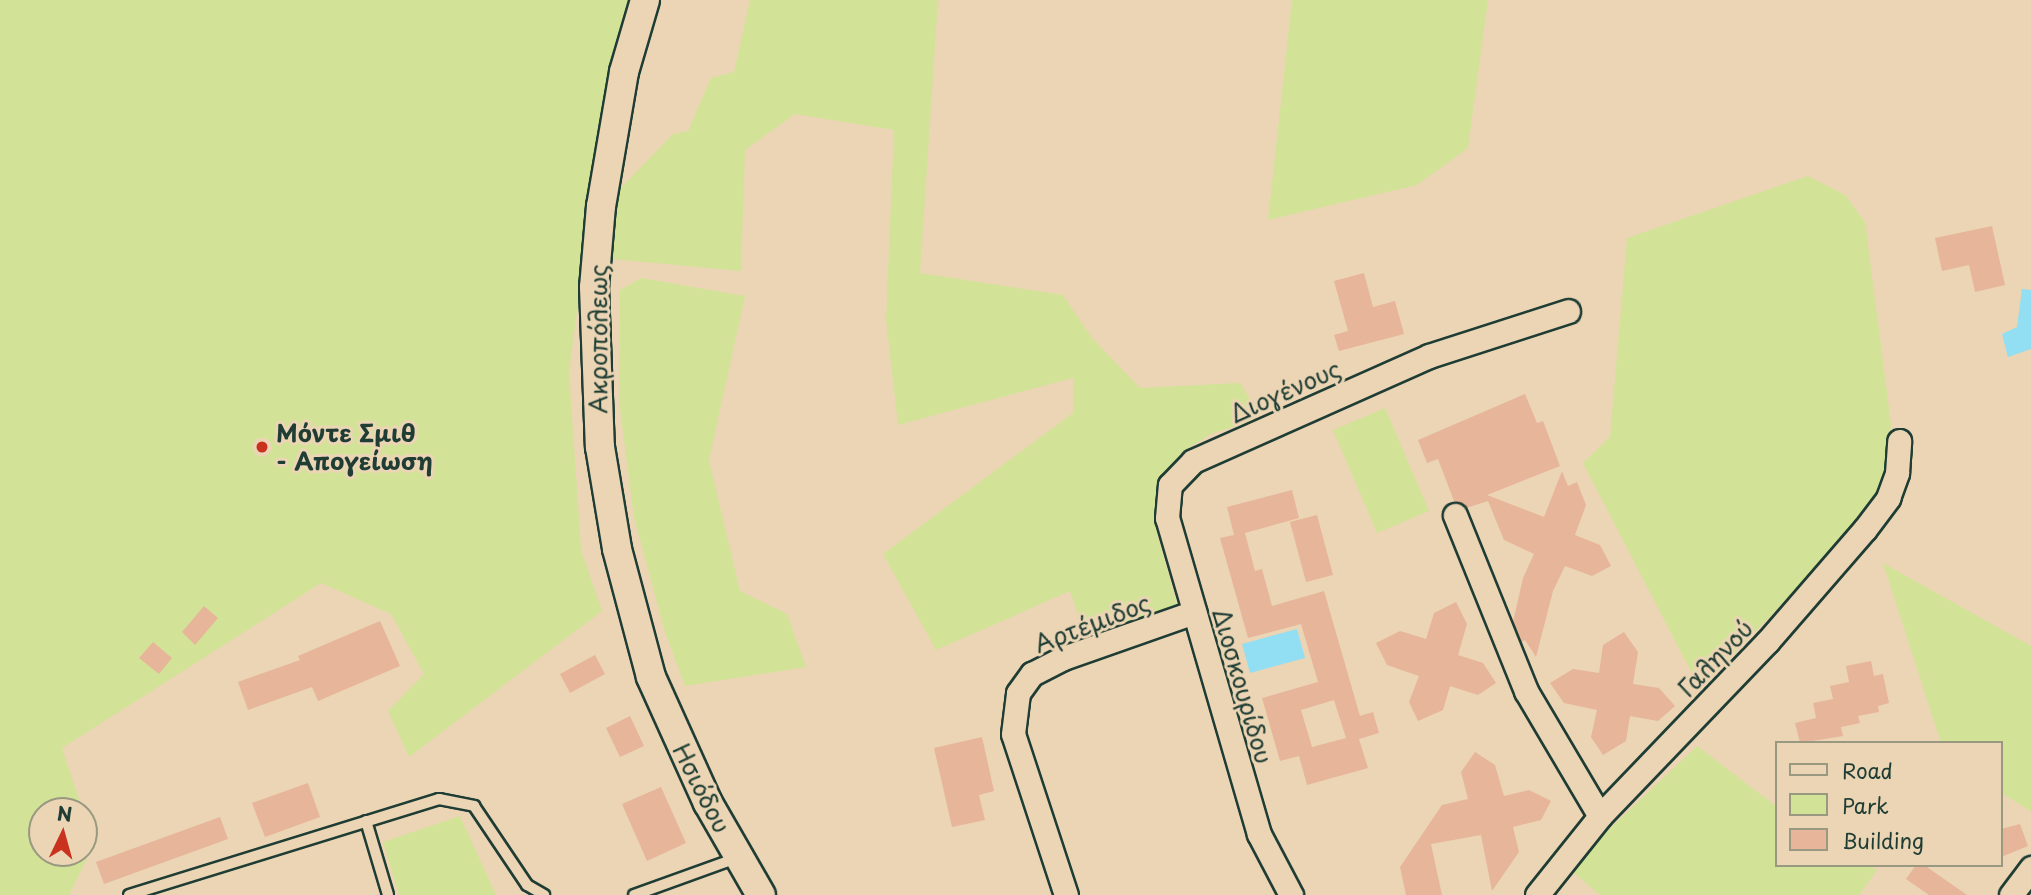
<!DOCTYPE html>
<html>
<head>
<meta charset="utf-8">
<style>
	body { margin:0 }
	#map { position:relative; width:2031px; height:895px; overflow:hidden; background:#ebd5b4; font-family:"Playpen Sans",sans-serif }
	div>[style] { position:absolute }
	.green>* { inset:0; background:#d2e397 }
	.water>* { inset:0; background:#92def2 }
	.building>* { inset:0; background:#e7b599 }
	.roads { filter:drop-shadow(2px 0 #1f3d34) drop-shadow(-2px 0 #1f3d34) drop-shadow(0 2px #1f3d34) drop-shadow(0 -2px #1f3d34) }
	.service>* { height:10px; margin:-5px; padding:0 5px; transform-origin:5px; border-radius:5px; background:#ebd5b4 }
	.minor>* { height:23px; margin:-11.5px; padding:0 11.5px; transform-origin:11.5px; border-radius:11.5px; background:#ebd5b4 }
	.tertiary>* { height:28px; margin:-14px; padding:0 14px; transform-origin:14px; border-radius:14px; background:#ebd5b4 }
	.dots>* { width:19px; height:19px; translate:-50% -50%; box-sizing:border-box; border:4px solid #ebd5b4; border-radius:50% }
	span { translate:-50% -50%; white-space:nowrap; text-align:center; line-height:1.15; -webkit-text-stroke:6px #ebd5b4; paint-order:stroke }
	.street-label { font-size:24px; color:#1f3d34 }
	.poi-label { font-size:24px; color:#1f3d34; font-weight:700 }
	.left { translate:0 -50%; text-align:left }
	.legend { position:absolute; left:1775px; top:741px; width:228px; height:126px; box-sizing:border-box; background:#ebd5b4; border:2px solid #999881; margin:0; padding:9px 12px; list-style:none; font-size:21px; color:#1f3d34 }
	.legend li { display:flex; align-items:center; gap:14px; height:35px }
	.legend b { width:35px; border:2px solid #999881 }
	.north { position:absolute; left:28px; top:797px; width:70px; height:70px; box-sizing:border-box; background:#ebd5b4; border:2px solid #999881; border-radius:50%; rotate:5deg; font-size:19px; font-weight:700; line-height:28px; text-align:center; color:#1f3d34 }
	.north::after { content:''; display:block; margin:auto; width:24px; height:32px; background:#c8321e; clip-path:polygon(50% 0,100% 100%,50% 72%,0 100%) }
</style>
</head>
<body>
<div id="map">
	<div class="green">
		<i style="clip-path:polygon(0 0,630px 0,609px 66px,569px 372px,581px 550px,602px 611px,409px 757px,388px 711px,424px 674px,391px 614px,321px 583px,62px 748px,83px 811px,42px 811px,42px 853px,84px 853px,84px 815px,94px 844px,69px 895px,0 895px)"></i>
		<i style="clip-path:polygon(750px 0,938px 0,920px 273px,1063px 295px,1092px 338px,1140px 388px,1240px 383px,1258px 412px,1248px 422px,1211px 434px,1182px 452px,1167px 472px,1157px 495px,1158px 537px,1180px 615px,1088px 643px,1070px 591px,936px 650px,883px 554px,1073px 413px,1073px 378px,898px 425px,886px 320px,894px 130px,795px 114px,745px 150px,741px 271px,611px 259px,615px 194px,673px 134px,688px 131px,711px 78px,734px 72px)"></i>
		<i style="clip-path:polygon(1292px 0,1488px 0,1468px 148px,1417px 185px,1268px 220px)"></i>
		<i style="clip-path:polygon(1808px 176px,1845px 195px,1865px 222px,1891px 424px,1884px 498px,1700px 689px,1583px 463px,1610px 437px,1627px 238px)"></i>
		<i style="clip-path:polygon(641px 278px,745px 296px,709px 460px,740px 591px,787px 614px,806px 667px,685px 686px,665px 632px,634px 518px,619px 401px,620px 290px)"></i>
		<i style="clip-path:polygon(1385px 408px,1429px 511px,1377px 533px,1333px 430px)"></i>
		<i style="clip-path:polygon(1883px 563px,2031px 646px,2031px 811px,2001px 793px,2001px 743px,1941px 743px)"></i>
		<i style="clip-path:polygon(1697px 746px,1777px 807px,1777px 865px,1868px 865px,1877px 870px,1859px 895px,1600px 895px,1568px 868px)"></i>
		<i style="clip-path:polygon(460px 816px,496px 895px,399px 895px,383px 842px)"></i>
	</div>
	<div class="water">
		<i style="clip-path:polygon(2022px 289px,2031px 290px,2031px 349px,2008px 357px,2002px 334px,2017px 327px)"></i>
		<i style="clip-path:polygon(1297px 629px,1305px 658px,1250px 673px,1242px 644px)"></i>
	</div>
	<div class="building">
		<i style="clip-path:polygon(1992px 226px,2005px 285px,1975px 292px,1969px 265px,1942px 271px,1935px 238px)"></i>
		<i style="clip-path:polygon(1364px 273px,1373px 307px,1395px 301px,1404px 334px,1339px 351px,1334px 335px,1348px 331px,1334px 281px)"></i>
		<i style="clip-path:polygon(1525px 394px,1537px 423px,1543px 421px,1560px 466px,1487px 495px,1544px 517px,1562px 471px,1568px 486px,1577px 482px,1586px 505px,1575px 535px,1600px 545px,1611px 566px,1592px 576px,1565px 566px,1553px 591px,1536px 657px,1525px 640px,1521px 642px,1513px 622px,1523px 578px,1534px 554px,1504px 540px,1488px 501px,1466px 508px,1454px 501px,1438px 459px,1427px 463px,1418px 440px)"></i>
		<i style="clip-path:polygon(evenodd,1292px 490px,1299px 518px,1245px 533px,1255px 571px,1262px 569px,1272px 606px,1324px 591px,1360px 716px,1373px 712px,1379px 733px,1359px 739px,1368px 768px,1307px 785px,1299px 756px,1280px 761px,1262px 698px,1318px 682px,1301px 624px,1248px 638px,1220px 538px,1234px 535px,1227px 507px,1292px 490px,1334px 700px,1346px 738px,1312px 747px,1301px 710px,1334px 700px)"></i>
		<i style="clip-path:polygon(1317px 515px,1333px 575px,1306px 582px,1290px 522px)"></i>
		<i style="clip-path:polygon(1456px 602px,1467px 624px,1458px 655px,1483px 663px,1496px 683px,1478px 695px,1450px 686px,1443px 710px,1418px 721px,1409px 702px,1419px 676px,1387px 665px,1376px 643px,1400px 631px,1426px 639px,1434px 613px)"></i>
		<i style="clip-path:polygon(204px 606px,218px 618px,195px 645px,182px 632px)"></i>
		<i style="clip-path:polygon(380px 621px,400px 666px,318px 701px,312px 687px,248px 710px,238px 682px,300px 660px,298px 656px)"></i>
		<i style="clip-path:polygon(1624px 632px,1638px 652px,1633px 684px,1659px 688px,1675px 706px,1658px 721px,1630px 716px,1626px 741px,1603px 755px,1591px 737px,1597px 710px,1564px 703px,1550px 683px,1573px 669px,1599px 673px,1603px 645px)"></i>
		<i style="clip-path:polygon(153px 642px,172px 658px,159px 674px,139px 658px)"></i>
		<i style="clip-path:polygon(595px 655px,605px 674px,570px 693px,560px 674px)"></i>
		<i style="clip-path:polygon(1871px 661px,1874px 676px,1883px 674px,1889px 703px,1878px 706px,1879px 712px,1858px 716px,1860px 723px,1841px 727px,1843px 736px,1800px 743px,1795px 723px,1816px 718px,1813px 703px,1833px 699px,1830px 686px,1849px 682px,1846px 666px)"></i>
		<i style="clip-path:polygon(630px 716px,644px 746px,620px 757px,606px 728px)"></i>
		<i style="clip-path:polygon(982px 737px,994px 791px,979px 795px,985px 820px,952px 827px,934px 748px)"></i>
		<i style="clip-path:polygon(1475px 752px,1495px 765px,1504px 796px,1529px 790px,1551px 801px,1541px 820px,1513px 827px,1519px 852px,1492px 891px,1481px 835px,1431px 844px,1442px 895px,1406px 895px,1400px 867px,1442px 805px,1468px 799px,1461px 772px)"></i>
		<i style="clip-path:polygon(308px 783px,320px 817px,265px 837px,252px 803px)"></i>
		<i style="clip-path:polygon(661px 787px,686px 843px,647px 861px,622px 804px)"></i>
		<i style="clip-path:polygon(220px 817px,228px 839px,104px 884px,96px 862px)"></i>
		<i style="clip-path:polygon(2020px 824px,2028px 846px,2001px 857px,2001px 829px)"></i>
		<i style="clip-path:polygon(1916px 865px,1924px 865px,1967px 895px,1929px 895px,1906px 879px)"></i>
	</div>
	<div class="roads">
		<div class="service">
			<i style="left:366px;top:821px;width:77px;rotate:73.4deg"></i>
			<i style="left:129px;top:895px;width:325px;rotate:-17.2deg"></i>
			<i style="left:439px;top:799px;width:36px;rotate:11deg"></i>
			<i style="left:474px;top:806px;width:95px;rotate:56.1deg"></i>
			<i style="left:527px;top:885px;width:20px;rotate:30deg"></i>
			<i style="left:634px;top:895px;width:109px;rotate:-19.8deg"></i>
		</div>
		<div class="minor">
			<i style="left:1455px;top:515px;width:190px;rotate:68deg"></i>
			<i style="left:1526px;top:691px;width:145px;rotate:59.4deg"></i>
			<i style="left:1066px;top:895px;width:169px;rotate:-108.2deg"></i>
			<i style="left:1013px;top:734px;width:41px;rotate:-83deg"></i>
			<i style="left:1018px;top:693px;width:24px;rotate:-54deg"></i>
			<i style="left:1032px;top:674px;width:35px;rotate:-27deg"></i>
			<i style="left:1063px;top:658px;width:139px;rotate:-19.3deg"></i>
			<i style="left:1291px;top:895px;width:69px;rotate:-117.7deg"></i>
			<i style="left:1259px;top:834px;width:329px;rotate:-106.2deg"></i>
			<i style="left:1167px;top:518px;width:33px;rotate:-85deg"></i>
			<i style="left:1170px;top:485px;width:33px;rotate:-46deg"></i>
			<i style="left:1193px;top:461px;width:258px;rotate:-24deg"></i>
			<i style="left:1429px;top:356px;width:146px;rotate:-17.9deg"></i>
			<i style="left:1537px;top:895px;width:101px;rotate:-51.4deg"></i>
			<i style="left:1600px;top:816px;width:241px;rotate:-46.2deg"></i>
			<i style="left:1767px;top:642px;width:150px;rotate:-49.1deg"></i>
			<i style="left:1865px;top:529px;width:39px;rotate:-53deg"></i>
			<i style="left:1888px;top:498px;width:27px;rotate:-70deg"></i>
			<i style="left:1897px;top:473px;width:32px;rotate:-86deg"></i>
			<i style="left:2011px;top:895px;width:34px;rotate:-53deg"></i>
		</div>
		<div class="tertiary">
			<i style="left:645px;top:0;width:75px;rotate:106.3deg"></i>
			<i style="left:624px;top:72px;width:136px;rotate:99.7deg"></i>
			<i style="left:601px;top:206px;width:81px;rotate:94.9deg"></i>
			<i style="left:594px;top:287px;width:160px;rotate:87.9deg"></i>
			<i style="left:600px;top:447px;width:103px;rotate:80.5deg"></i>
			<i style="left:617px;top:549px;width:132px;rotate:75.1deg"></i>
			<i style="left:651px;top:677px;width:138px;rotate:65.7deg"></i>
			<i style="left:708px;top:803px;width:106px;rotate:60.1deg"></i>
		</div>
	</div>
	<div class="dots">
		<i style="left:262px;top:447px;background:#c8321e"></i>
	</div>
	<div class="street-label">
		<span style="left:598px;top:339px;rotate:-90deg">Ακροπόλεως</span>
		<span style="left:1285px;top:391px;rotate:-24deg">Διογένους</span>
		<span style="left:1092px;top:623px;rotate:-21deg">Αρτέμιδος</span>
		<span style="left:1715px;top:658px;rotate:-46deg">Γαληνού</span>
		<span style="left:1243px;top:686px;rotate:74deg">Διοσκουρίδου</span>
		<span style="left:702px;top:788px;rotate:63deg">Ησιόδου</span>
	</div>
	<div class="poi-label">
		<span class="left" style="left:276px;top:447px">Μόντε Σμιθ<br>- Απογείωση</span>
	</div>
	<ul class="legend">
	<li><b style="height:9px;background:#ebd5b4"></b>Road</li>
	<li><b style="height:19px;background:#d2e397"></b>Park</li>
	<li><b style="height:19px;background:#e7b599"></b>Building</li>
	</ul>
	<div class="north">N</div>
</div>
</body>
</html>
